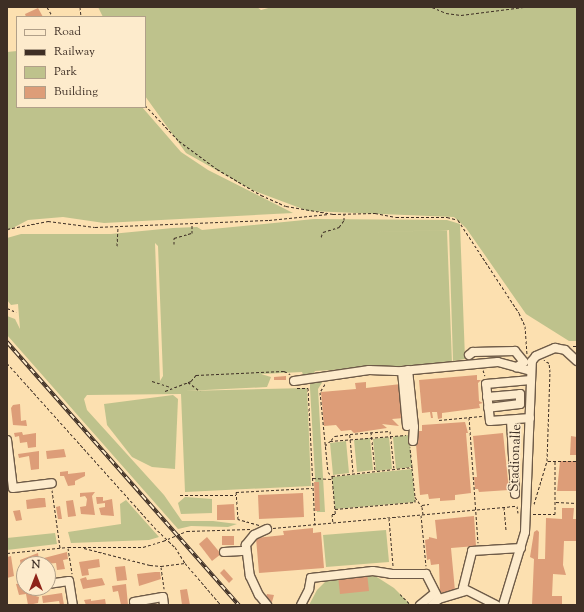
<!DOCTYPE html>
<html>
<head>
<meta charset="utf-8">
<style>
	body { margin:0 }
	#map { position:relative; width:584px; height:612px; overflow:hidden; background:#fce0b0; font-family:"Sorts Mill Goudy",serif }
	div>[style] { position:absolute }
	.green>* { inset:0; background:#bec28c }
	.building>* { inset:0; background:#dd9d78 }
	.path>* { height:1px; margin-top:-0.5px; transform-origin:0; background:repeating-linear-gradient(90deg,#3e2f25 0 3px,transparent 0 5px) }
	.roads { filter:drop-shadow(1px 0 #6e5b48) drop-shadow(-1px 0 #6e5b48) drop-shadow(0 1px #6e5b48) drop-shadow(0 -1px #6e5b48) }
	.minor>* { height:8px; margin:-4px; padding:0 4px; transform-origin:4px; border-radius:4px; background:#fdebcc }
	.rail>* { height:3.5px; margin-top:-1.75px; transform-origin:0; background:repeating-linear-gradient(90deg,#fdebcc 0 6px,#3e2f25 0 12px); box-sizing:border-box; border-block:1px solid #3e2f25 }
	.path-bridge>* { height:1px; margin-top:-0.5px; transform-origin:0; background:repeating-linear-gradient(90deg,#3e2f25 0 3px,transparent 0 5px) }
	span { translate:-50% -50%; white-space:nowrap; text-align:center; line-height:1.15; -webkit-text-stroke:3px #fdebcc; paint-order:stroke }
	.street-label { font-size:14px; color:#3e2f25 }
	.frame { position:absolute; inset:0; border:8px solid #3e2f25; pointer-events:none }
	.legend { position:absolute; left:16px; top:16px; width:130px; height:92px; box-sizing:border-box; background:#fdebcc; border:1px solid #b1a089; margin:0; padding:5px 7px; list-style:none; font-size:12px; color:#3e2f25 }
	.legend li { display:flex; align-items:center; gap:8px; height:20px }
	.legend b { width:20px; border:1px solid #b1a089 }
	.north { position:absolute; left:16px; top:556px; width:40px; height:40px; box-sizing:border-box; background:#fdebcc; border:1px solid #b1a089; border-radius:50%; rotate:0deg; font-size:11px; font-weight:700; line-height:16px; text-align:center; color:#3e2f25 }
	.north::after { content:''; display:block; margin:auto; width:14px; height:18px; background:#8f2418; clip-path:polygon(50% 0,100% 100%,50% 72%,0 100%) }
</style>
</head>
<body>
<div id="map">
	<div class="green">
		<i style="clip-path:polygon(98px 7px,257px 7px,261px 10px,272px 7px,577px 7px,577px 341px,569px 341px,526px 314px,466px 228px,454px 217px,308px 211px,252px 190px,186px 153px,145px 96px,145px 17px,103px 17px)"></i>
		<i style="clip-path:polygon(17px 51px,17px 107px,142px 107px,181px 152px,208px 170px,293px 213px,104px 223px,63px 217px,28px 220px,7px 231px,7px 52px)"></i>
		<i style="clip-path:polygon(evenodd,314px 219px,447px 220px,460px 224px,465px 359px,453px 361px,449px 230px,311px 234px,447px 230px,452px 363px,315px 371px,312px 376px,304px 377px,302px 372px,261px 374px,271px 377px,267px 387px,185px 391px,307px 388px,311px 486px,185px 492px,181px 394px,87px 395px,84px 399px,87px 410px,164px 495px,182px 521px,213px 521px,237px 524px,228px 527px,191px 526px,178px 529px,7px 335px,7px 316px,15px 319px,20px 329px,18px 304px,11px 305px,7px 300px,7px 238px,21px 234px,111px 234px,173px 228px,197px 227px,202px 230px,314px 219px,155px 243px,158px 246px,163px 376px,160px 381px,155px 243px)"></i>
		<i style="clip-path:polygon(323px 376px,323px 381px,318px 389px,325px 512px,317px 512px,310px 388px,310px 380px)"></i>
		<i style="clip-path:polygon(173px 395px,178px 399px,175px 469px,152px 467px,132px 457px,107px 425px,104px 404px)"></i>
		<i style="clip-path:polygon(409px 435px,412px 467px,396px 469px,393px 437px)"></i>
		<i style="clip-path:polygon(389px 437px,392px 469px,376px 471px,373px 439px)"></i>
		<i style="clip-path:polygon(370px 438px,373px 470px,357px 472px,354px 440px)"></i>
		<i style="clip-path:polygon(346px 441px,349px 473px,333px 475px,330px 443px)"></i>
		<i style="clip-path:polygon(412px 469px,415px 502px,335px 509px,332px 477px)"></i>
		<i style="clip-path:polygon(185px 497px,212px 499px,212px 513px,181px 514px,178px 503px)"></i>
		<i style="clip-path:polygon(126px 500px,159px 537px,149px 540px,71px 543px,68px 532px,121px 524px,120px 504px)"></i>
		<i style="clip-path:polygon(386px 530px,389px 562px,326px 567px,323px 535px)"></i>
		<i style="clip-path:polygon(55px 533px,57px 544px,7px 550px,7px 538px)"></i>
		<i style="clip-path:polygon(369px 572px,394px 588px,411px 605px,309px 605px,317px 590px,331px 576px)"></i>
	</div>
	<div class="building">
		<i style="clip-path:polygon(38px 8px,43px 17px,26px 17px,25px 14px)"></i>
		<i style="clip-path:polygon(477px 375px,477px 380px,481px 380px,478px 383px,479px 401px,483px 403px,479px 404px,480px 408px,442px 413px,442px 418px,438px 419px,437px 412px,432px 412px,433px 418px,431px 418px,430px 412px,422px 413px,419px 380px)"></i>
		<i style="clip-path:polygon(286px 376px,286px 380px,274px 380px,274px 377px)"></i>
		<i style="clip-path:polygon(366px 382px,366px 388px,401px 384px,404px 418px,392px 419px,399px 426px,382px 424px,387px 428px,354px 433px,351px 430px,341px 431px,336px 425px,324px 426px,321px 392px,356px 389px,355px 383px)"></i>
		<i style="clip-path:polygon(20px 404px,21px 421px,26px 420px,27px 426px,13px 425px,11px 408px,13px 405px)"></i>
		<i style="clip-path:polygon(465px 422px,468px 433px,466px 433px,471px 493px,455px 495px,455px 500px,440px 501px,440px 498px,429px 499px,428px 494px,420px 495px,415px 431px,422px 431px,422px 425px)"></i>
		<i style="clip-path:polygon(22px 432px,23px 435px,36px 433px,36px 447px,28px 448px,27px 442px,20px 443px,19px 436px,15px 437px,14px 433px)"></i>
		<i style="clip-path:polygon(503px 433px,509px 490px,479px 492px,478px 489px,475px 489px,474px 477px,477px 477px,473px 436px)"></i>
		<i style="clip-path:polygon(571px 436px,577px 437px,577px 455px,570px 455px)"></i>
		<i style="clip-path:polygon(64px 449px,66px 457px,47px 459px,46px 451px)"></i>
		<i style="clip-path:polygon(39px 451px,39px 469px,31px 470px,29px 456px,19px 458px,18px 454px)"></i>
		<i style="clip-path:polygon(560px 461px,577px 461px,577px 491px,557px 491px)"></i>
		<i style="clip-path:polygon(68px 471px,68px 474px,85px 472px,85px 476px,75px 481px,75px 485px,68px 486px,64px 476px,60px 476px,60px 472px)"></i>
		<i style="clip-path:polygon(314px 482px,319px 482px,320px 511px,315px 511px)"></i>
		<i style="clip-path:polygon(95px 492px,92px 496px,95px 515px,81px 514px,80px 507px,86px 506px,87px 499px,85px 496px,80px 497px,80px 493px)"></i>
		<i style="clip-path:polygon(303px 493px,304px 517px,259px 519px,258px 495px)"></i>
		<i style="clip-path:polygon(96px 497px,103px 497px,103px 501px,112px 499px,114px 516px,101px 515px,99px 508px,105px 507px,105px 503px,97px 504px)"></i>
		<i style="clip-path:polygon(39px 498px,45px 498px,46px 507px,27px 509px,26px 500px)"></i>
		<i style="clip-path:polygon(73px 500px,76px 516px,68px 517px,66px 501px)"></i>
		<i style="clip-path:polygon(234px 504px,235px 520px,217px 520px,217px 505px)"></i>
		<i style="clip-path:polygon(60px 506px,62px 519px,58px 519px,56px 507px)"></i>
		<i style="clip-path:polygon(562px 508px,574px 508px,573px 519px,577px 519px,577px 541px,564px 541px,563px 565px,566px 575px,553px 574px,552px 596px,562px 596px,562px 605px,532px 605px,534px 559px,530px 557px,534px 532px,537px 530px,539px 532px,538px 559px,545px 559px,546px 518px,562px 519px)"></i>
		<i style="clip-path:polygon(20px 510px,22px 520px,16px 521px,13px 511px)"></i>
		<i style="clip-path:polygon(474px 516px,476px 546px,451px 548px,455px 591px,440px 593px,439px 564px,431px 565px,430px 559px,427px 560px,425px 540px,429px 539px,429px 537px,437px 539px,435px 520px)"></i>
		<i style="clip-path:polygon(313px 528px,313px 533px,321px 532px,324px 568px,259px 573px,256px 538px,284px 535px,283px 531px)"></i>
		<i style="clip-path:polygon(222px 536px,234px 536px,234px 545px,222px 545px)"></i>
		<i style="clip-path:polygon(207px 537px,221px 554px,212px 561px,199px 544px)"></i>
		<i style="clip-path:polygon(67px 552px,68px 559px,63px 560px,65px 569px,57px 570px,56px 563px,45px 564px,44px 558px)"></i>
		<i style="clip-path:polygon(38px 553px,39px 561px,35px 562px,36px 564px,24px 564px,21px 567px,20px 560px)"></i>
		<i style="clip-path:polygon(11px 556px,14px 576px,7px 578px,7px 557px)"></i>
		<i style="clip-path:polygon(99px 559px,100px 567px,88px 569px,89px 575px,82px 576px,79px 562px)"></i>
		<i style="clip-path:polygon(125px 566px,127px 580px,117px 581px,115px 567px)"></i>
		<i style="clip-path:polygon(224px 569px,233px 579px,229px 583px,220px 573px)"></i>
		<i style="clip-path:polygon(155px 572px,160px 572px,161px 579px,139px 586px,137px 574px)"></i>
		<i style="clip-path:polygon(367px 573px,369px 591px,340px 594px,338px 576px)"></i>
		<i style="clip-path:polygon(86px 577px,87px 580px,102px 578px,105px 585px,83px 589px,80px 579px)"></i>
		<i style="clip-path:polygon(23px 583px,24px 588px,33px 588px,32px 595px,39px 597px,38px 603px,28px 605px,26px 594px,19px 595px,16px 584px)"></i>
		<i style="clip-path:polygon(126px 584px,128px 605px,121px 605px,118px 591px,113px 592px,112px 586px)"></i>
		<i style="clip-path:polygon(187px 589px,190px 605px,182px 605px,180px 590px)"></i>
		<i style="clip-path:polygon(62px 593px,64px 605px,60px 605px,59px 601px,43px 603px,42px 596px)"></i>
		<i style="clip-path:polygon(267px 594px,274px 595px,272px 602px,265px 600px)"></i>
		<i style="clip-path:polygon(91px 599px,91px 601px,105px 599px,106px 605px,86px 605px,84px 600px)"></i>
	</div>
	<div class="path">
		<i style="left:47px;top:7px;width:12px;rotate:59deg"></i>
		<i style="left:80px;top:7px;width:10px;rotate:84deg"></i>
		<i style="left:432px;top:7px;width:15px;rotate:23deg"></i>
		<i style="left:446px;top:13px;width:15px;rotate:8deg"></i>
		<i style="left:461px;top:15px;width:63px;rotate:-7.4deg"></i>
		<i style="left:145px;top:105px;width:50px;rotate:46.6deg"></i>
		<i style="left:179px;top:141px;width:47px;rotate:36.4deg"></i>
		<i style="left:217px;top:169px;width:51px;rotate:30.6deg"></i>
		<i style="left:261px;top:195px;width:27px;rotate:24deg"></i>
		<i style="left:286px;top:206px;width:48px;rotate:9.7deg"></i>
		<i style="left:333px;top:214px;width:42px;rotate:-1.4deg"></i>
		<i style="left:375px;top:213px;width:21px;rotate:11deg"></i>
		<i style="left:396px;top:217px;width:51px"></i>
		<i style="left:447px;top:217px;width:11px;rotate:15deg"></i>
		<i style="left:458px;top:220px;width:111px;rotate:56.7deg"></i>
		<i style="left:519px;top:313px;width:14px;rotate:65deg"></i>
		<i style="left:525px;top:326px;width:28px;rotate:86deg"></i>
		<i style="left:7px;top:229px;width:42px;rotate:-11deg"></i>
		<i style="left:48px;top:221px;width:47px;rotate:7.3deg"></i>
		<i style="left:95px;top:227px;width:174px;rotate:-2.3deg"></i>
		<i style="left:269px;top:220px;width:60px;rotate:-5.7deg"></i>
		<i style="left:321px;top:237px;width:5px;rotate:-68deg"></i>
		<i style="left:323px;top:232px;width:17px;rotate:-17deg"></i>
		<i style="left:339px;top:227px;width:9px;rotate:-54deg"></i>
		<i style="left:344px;top:220px;width:6px;rotate:-90deg"></i>
		<i style="left:174px;top:244px;width:6px;rotate:-90deg"></i>
		<i style="left:174px;top:238px;width:19px;rotate:-16deg"></i>
		<i style="left:192px;top:233px;width:9px;rotate:-90deg"></i>
		<i style="left:117px;top:246px;width:19px;rotate:-87deg"></i>
		<i style="left:7px;top:308px;width:10px;rotate:24deg"></i>
		<i style="left:573px;top:346px;width:4px"></i>
		<i style="left:7px;top:363px;width:220px;rotate:48.1deg"></i>
		<i style="left:154px;top:527px;width:29px;rotate:44deg"></i>
		<i style="left:175px;top:547px;width:19px;rotate:58deg"></i>
		<i style="left:185px;top:563px;width:55px;rotate:49.4deg"></i>
		<i style="left:483px;top:370px;width:6px;rotate:72deg"></i>
		<i style="left:152px;top:381px;width:19px;rotate:18deg"></i>
		<i style="left:188px;top:382px;width:15px;rotate:37deg"></i>
		<i style="left:325px;top:384px;width:9px;rotate:122deg"></i>
		<i style="left:320px;top:392px;width:80px;rotate:84.3deg"></i>
		<i style="left:328px;top:472px;width:6px;rotate:45deg"></i>
		<i style="left:332px;top:476px;width:38px;rotate:85deg"></i>
		<i style="left:335px;top:514px;width:3px;rotate:180deg"></i>
		<i style="left:332px;top:514px;width:9px;rotate:84deg"></i>
		<i style="left:297px;top:388px;width:11px"></i>
		<i style="left:308px;top:388px;width:137px;rotate:87.1deg"></i>
		<i style="left:165px;top:391px;width:28px;rotate:-21deg"></i>
		<i style="left:191px;top:381px;width:8px;rotate:-50deg"></i>
		<i style="left:196px;top:375px;width:88px;rotate:-2.6deg"></i>
		<i style="left:284px;top:371px;width:7px;rotate:27deg"></i>
		<i style="left:469px;top:417px;width:126px;rotate:85.9deg"></i>
		<i style="left:439px;top:420px;width:43px;rotate:-5.3deg"></i>
		<i style="left:371px;top:432px;width:39px;rotate:84deg"></i>
		<i style="left:331px;top:440px;width:6px;rotate:-45deg"></i>
		<i style="left:335px;top:436px;width:14px;rotate:-8deg"></i>
		<i style="left:325px;top:446px;width:7px;rotate:-45deg"></i>
		<i style="left:330px;top:441px;width:76px;rotate:-4.5deg"></i>
		<i style="left:548px;top:461px;width:29px"></i>
		<i style="left:412px;top:468px;width:29px;rotate:84deg"></i>
		<i style="left:415px;top:497px;width:12px;rotate:55deg"></i>
		<i style="left:422px;top:507px;width:7px;rotate:82deg"></i>
		<i style="left:353px;top:472px;width:38px;rotate:-95deg"></i>
		<i style="left:350px;top:434px;width:40px;rotate:-4.3deg"></i>
		<i style="left:390px;top:431px;width:37px;rotate:84deg"></i>
		<i style="left:332px;top:476px;width:81px;rotate:-6.4deg"></i>
		<i style="left:412px;top:467px;width:20px;rotate:-96deg"></i>
		<i style="left:313px;top:478px;width:18px;rotate:3deg"></i>
		<i style="left:52px;top:490px;width:59px;rotate:82.1deg"></i>
		<i style="left:180px;top:495px;width:56px"></i>
		<i style="left:556px;top:502px;width:21px;rotate:3deg"></i>
		<i style="left:534px;top:504px;width:45px;rotate:-73.2deg"></i>
		<i style="left:547px;top:461px;width:89px;rotate:-88.1deg"></i>
		<i style="left:550px;top:372px;width:9px;rotate:-96deg"></i>
		<i style="left:549px;top:363px;width:6px;rotate:-149deg"></i>
		<i style="left:422px;top:505px;width:7px;rotate:-8deg"></i>
		<i style="left:504px;top:507px;width:23px;rotate:85deg"></i>
		<i style="left:335px;top:509px;width:80px;rotate:-5deg"></i>
		<i style="left:415px;top:502px;width:5px;rotate:-90deg"></i>
		<i style="left:533px;top:514px;width:22px"></i>
		<i style="left:555px;top:514px;width:54px;rotate:-90deg"></i>
		<i style="left:421px;top:515px;width:51px;rotate:84.4deg"></i>
		<i style="left:389px;top:518px;width:48px;rotate:85.2deg"></i>
		<i style="left:259px;top:525px;width:22px;rotate:-164deg"></i>
		<i style="left:238px;top:519px;width:27px;rotate:-94deg"></i>
		<i style="left:236px;top:492px;width:76px;rotate:-3deg"></i>
		<i style="left:273px;top:528px;width:245px;rotate:-5.2deg"></i>
		<i style="left:517px;top:506px;width:7px;rotate:82deg"></i>
		<i style="left:187px;top:531px;width:63px;rotate:-1.8deg"></i>
		<i style="left:68px;top:548px;width:26px;rotate:81deg"></i>
		<i style="left:84px;top:548px;width:68px;rotate:14.4deg"></i>
		<i style="left:150px;top:565px;width:11px;rotate:5deg"></i>
		<i style="left:161px;top:566px;width:24px;rotate:-7deg"></i>
		<i style="left:7px;top:553px;width:61px;rotate:-5.6deg"></i>
		<i style="left:68px;top:547px;width:75px"></i>
		<i style="left:143px;top:547px;width:21px;rotate:-17deg"></i>
		<i style="left:161px;top:567px;width:22px;rotate:82deg"></i>
		<i style="left:400px;top:594px;width:16px;rotate:45deg"></i>
	</div>
	<div class="roads">
		<div class="minor">
			<i style="left:469px;top:355px;width:5px;rotate:-37deg"></i>
			<i style="left:473px;top:352px;width:42px;rotate:-1.4deg"></i>
			<i style="left:515px;top:351px;width:14px;rotate:51deg"></i>
			<i style="left:524px;top:362px;width:9px;rotate:144deg"></i>
			<i style="left:408px;top:370px;width:57px;rotate:84deg"></i>
			<i style="left:414px;top:427px;width:14px;rotate:94deg"></i>
			<i style="left:294px;top:381px;width:76px;rotate:-8.3deg"></i>
			<i style="left:369px;top:370px;width:33px;rotate:2deg"></i>
			<i style="left:487px;top:397px;width:33px;rotate:-5deg"></i>
			<i style="left:520px;top:394px;width:10px;rotate:90deg"></i>
			<i style="left:520px;top:404px;width:32px;rotate:173deg"></i>
			<i style="left:530px;top:418px;width:40px;rotate:175.7deg"></i>
			<i style="left:490px;top:421px;width:37px;rotate:-96deg"></i>
			<i style="left:486px;top:384px;width:45px;rotate:-5.1deg"></i>
			<i style="left:511px;top:420px;width:74px;rotate:86.9deg"></i>
			<i style="left:407px;top:426px;width:55px;rotate:-95.2deg"></i>
			<i style="left:402px;top:371px;width:96px;rotate:-5.4deg"></i>
			<i style="left:498px;top:362px;width:34px;rotate:15deg"></i>
			<i style="left:7px;top:440px;width:48px;rotate:82.9deg"></i>
			<i style="left:13px;top:488px;width:39px;rotate:-7deg"></i>
			<i style="left:267px;top:529px;width:14px;rotate:155deg"></i>
			<i style="left:254px;top:535px;width:13px;rotate:129deg"></i>
			<i style="left:246px;top:545px;width:31px;rotate:83deg"></i>
			<i style="left:250px;top:576px;width:21px;rotate:65deg"></i>
			<i style="left:259px;top:595px;width:13px;rotate:51deg"></i>
			<i style="left:224px;top:552px;width:22px;rotate:-3deg"></i>
			<i style="left:48px;top:584px;width:21px;rotate:-8deg"></i>
			<i style="left:69px;top:581px;width:24px;rotate:81deg"></i>
			<i style="left:134px;top:602px;width:29px;rotate:-10deg"></i>
			<i style="left:163px;top:597px;width:8px;rotate:83deg"></i>
			<i style="left:301px;top:605px;width:18px;rotate:-63deg"></i>
			<i style="left:309px;top:589px;width:11px;rotate:-80deg"></i>
			<i style="left:311px;top:578px;width:62px;rotate:-6.4deg"></i>
			<i style="left:373px;top:571px;width:18px;rotate:9deg"></i>
			<i style="left:391px;top:574px;width:35px"></i>
			<i style="left:426px;top:574px;width:28px;rotate:63deg"></i>
			<i style="left:439px;top:599px;width:27px;rotate:-17deg"></i>
			<i style="left:420px;top:605px;width:19px;rotate:-39deg"></i>
			<i style="left:432px;top:605px;width:9px;rotate:-41deg"></i>
			<i style="left:496px;top:605px;width:37px;rotate:-153deg"></i>
			<i style="left:463px;top:588px;width:38px;rotate:-76deg"></i>
			<i style="left:472px;top:551px;width:49px;rotate:-3.5deg"></i>
			<i style="left:503px;top:605px;width:76px;rotate:-73.2deg"></i>
			<i style="left:525px;top:532px;width:171px;rotate:-87.7deg"></i>
			<i style="left:532px;top:361px;width:6px;rotate:-51deg"></i>
			<i style="left:536px;top:356px;width:21px;rotate:-23deg"></i>
			<i style="left:555px;top:348px;width:10px;rotate:11deg"></i>
			<i style="left:565px;top:350px;width:16px;rotate:43deg"></i>
		</div>
	</div>
	<div class="rail">
		<i style="left:7px;top:342px;width:351px;rotate:48.6deg"></i>
	</div>
	<div class="path-bridge">
		<i style="left:163px;top:541px;width:26px;rotate:-23deg"></i>
	</div>
	<div class="street-label">
		<span style="left:516px;top:458px;rotate:-88deg">Stadionalle</span>
	</div>
	<div class="frame"></div>
	<ul class="legend">
	<li><b style="height:5px;background:#fdebcc"></b>Road</li>
	<li><b style="height:5px;background:#3e2f25"></b>Railway</li>
	<li><b style="height:11px;background:#bec28c"></b>Park</li>
	<li><b style="height:11px;background:#dd9d78"></b>Building</li>
	</ul>
	<div class="north">N</div>
</div>
</body>
</html>
